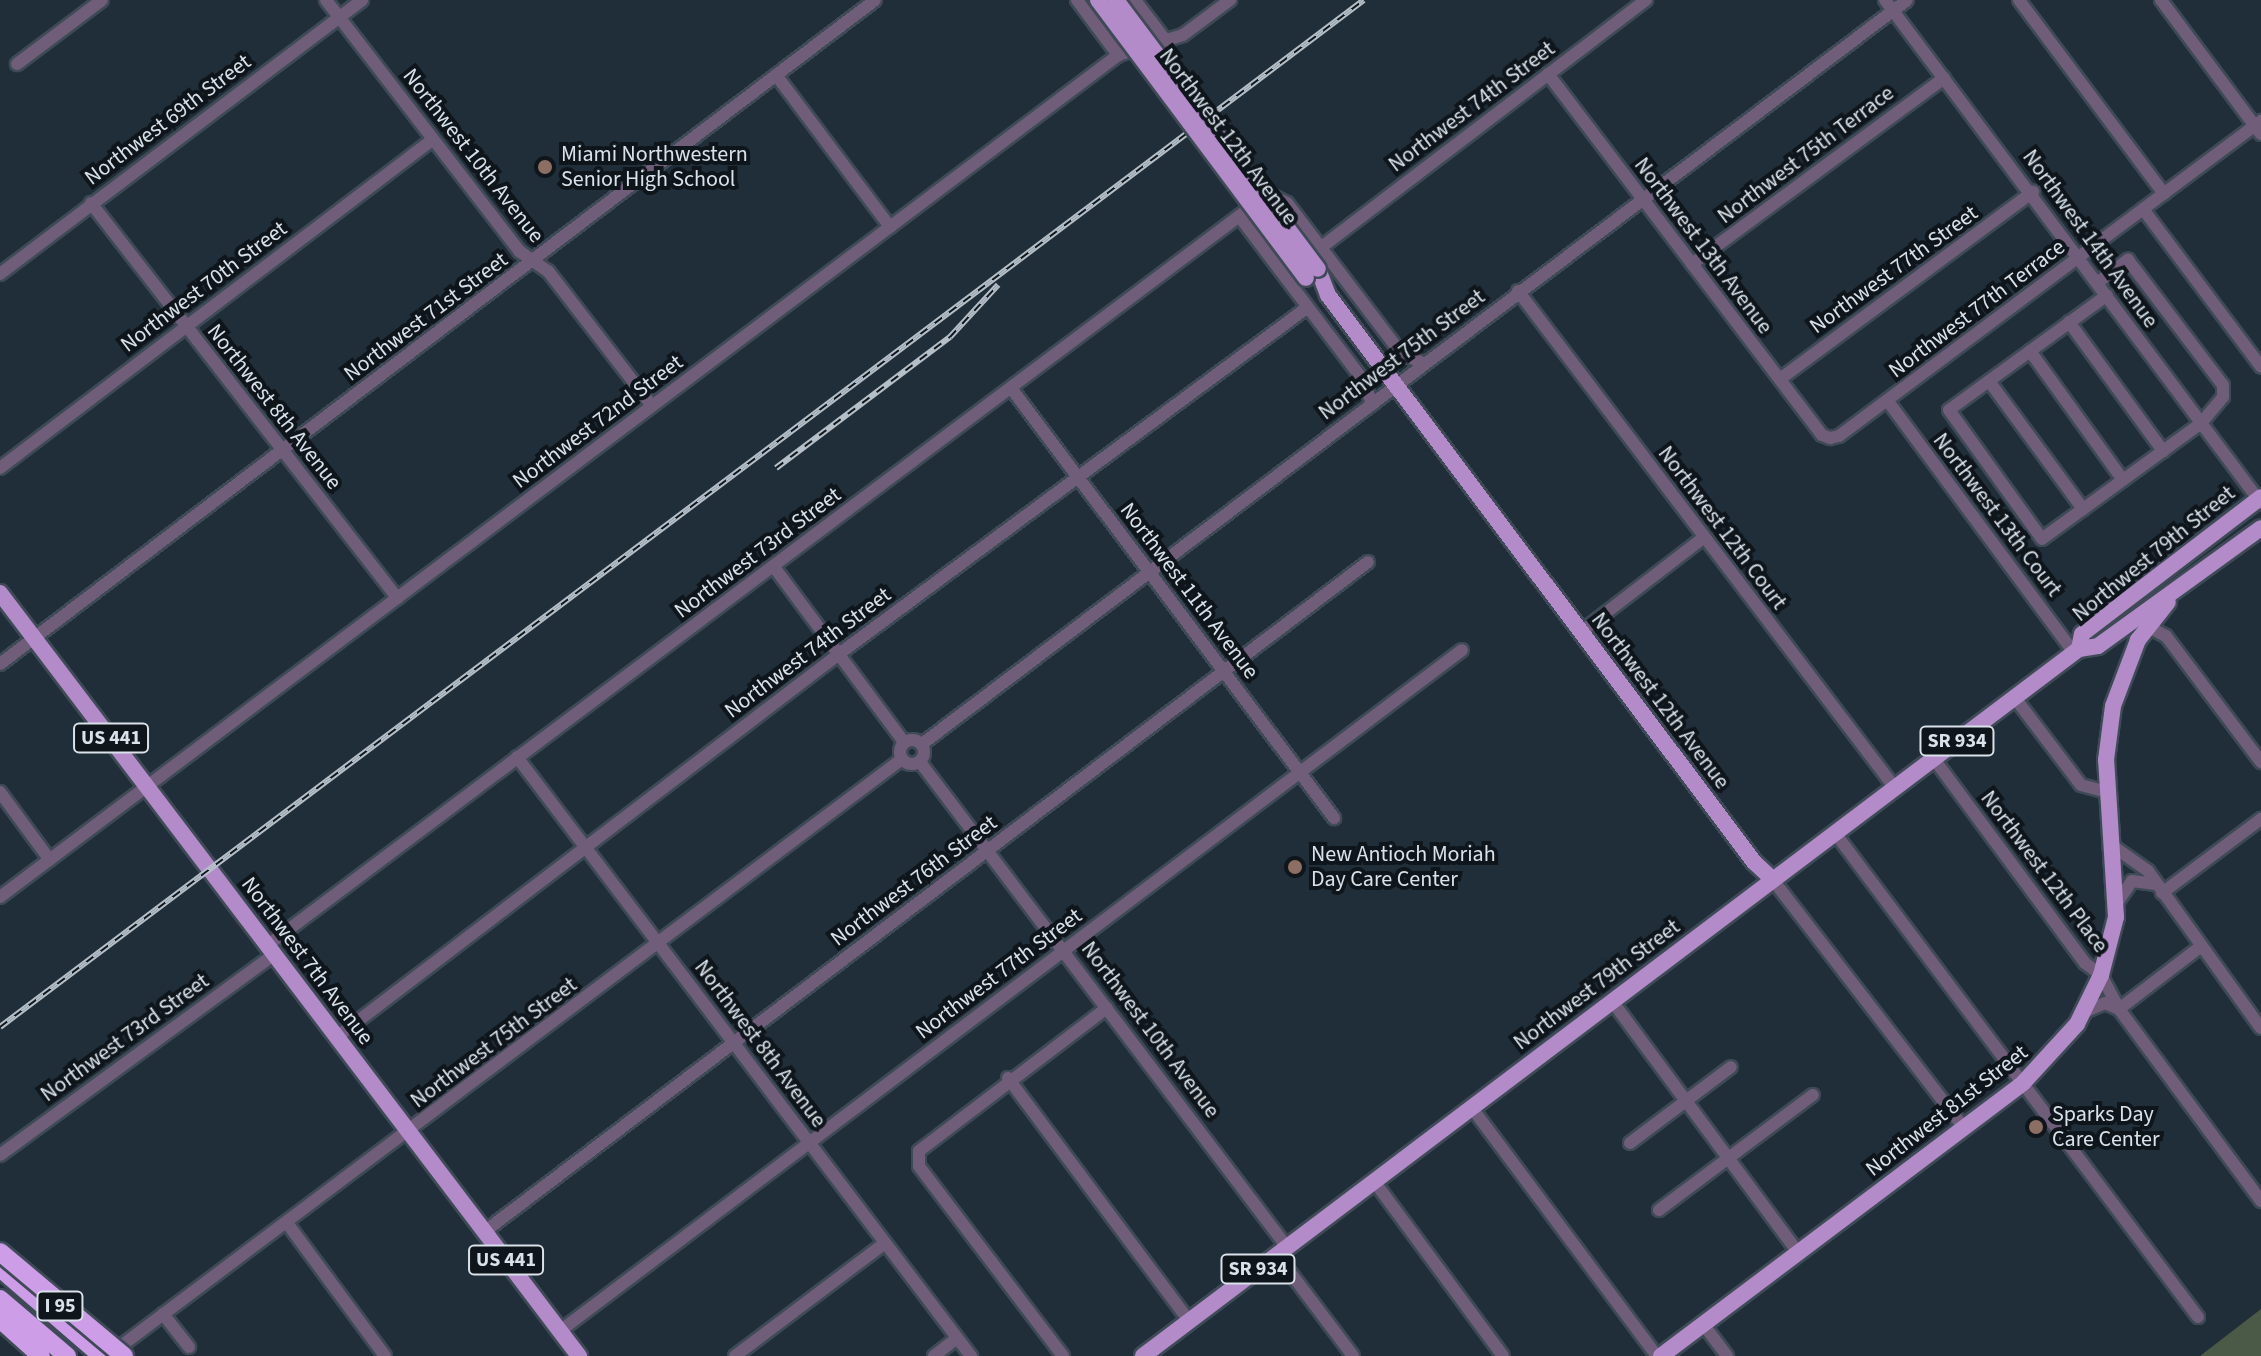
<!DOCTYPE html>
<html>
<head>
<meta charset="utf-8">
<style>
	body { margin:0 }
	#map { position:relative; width:2261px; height:1356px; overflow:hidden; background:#202e3a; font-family:"Source Sans 3",sans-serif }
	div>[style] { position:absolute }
	.green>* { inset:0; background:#4b5a47 }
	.roads { filter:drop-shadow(2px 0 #3e4b56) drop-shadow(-2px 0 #3e4b56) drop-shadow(0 2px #3e4b56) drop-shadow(0 -2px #3e4b56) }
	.minor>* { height:12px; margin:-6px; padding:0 6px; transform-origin:6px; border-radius:6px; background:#705d7a }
	.minor>.ring { margin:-6px; padding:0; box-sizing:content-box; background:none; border:12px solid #705d7a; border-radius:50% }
	.major>* { height:16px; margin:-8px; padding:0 8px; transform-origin:8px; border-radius:8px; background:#b28bc8 }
	.highway>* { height:18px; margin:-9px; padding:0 9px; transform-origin:9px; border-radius:9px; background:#cd9de7 }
	.rail>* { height:6px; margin-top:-3px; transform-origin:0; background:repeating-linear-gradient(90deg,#0f161b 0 9px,#b5bfc8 0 18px); box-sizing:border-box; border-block:2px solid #b5bfc8 }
	.bridges { filter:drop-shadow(2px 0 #3e4b56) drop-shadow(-2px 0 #3e4b56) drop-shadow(0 2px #3e4b56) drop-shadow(0 -2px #3e4b56) }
	.major-bridge>* { height:16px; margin:-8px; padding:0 8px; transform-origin:8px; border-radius:8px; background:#b28bc8 }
	.highway-bridge>* { height:18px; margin:-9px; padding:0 9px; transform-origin:9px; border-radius:9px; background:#cd9de7 }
	.dots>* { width:22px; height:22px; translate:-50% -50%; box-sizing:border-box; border:4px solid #0f161b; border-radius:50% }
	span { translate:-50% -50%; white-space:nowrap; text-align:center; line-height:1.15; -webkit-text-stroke:8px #0f161b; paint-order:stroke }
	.shield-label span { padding:2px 6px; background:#0f161b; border:2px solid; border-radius:6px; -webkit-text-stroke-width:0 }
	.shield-label { font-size:20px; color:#d9e2ea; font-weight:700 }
	.street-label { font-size:22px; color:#d9e2ea }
	.poi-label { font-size:22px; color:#d9e2ea }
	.left { translate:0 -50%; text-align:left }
</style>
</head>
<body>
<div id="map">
	<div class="green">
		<i style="clip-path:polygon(2261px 1309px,2261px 1356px,2200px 1356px)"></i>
	</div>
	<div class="roads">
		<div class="minor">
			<i style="left:326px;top:0;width:317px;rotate:52.4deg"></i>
			<i style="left:519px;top:251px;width:35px;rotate:35deg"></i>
			<i style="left:548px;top:271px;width:170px;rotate:52.4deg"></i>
			<i style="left:1077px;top:0;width:69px;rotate:53.3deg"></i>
			<i style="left:1135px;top:0;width:51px;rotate:52.9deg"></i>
			<i style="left:1885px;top:0;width:628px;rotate:53.22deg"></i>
			<i style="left:2019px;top:0;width:242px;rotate:53.2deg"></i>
			<i style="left:2161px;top:0;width:167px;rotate:53.3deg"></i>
			<i style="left:17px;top:64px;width:106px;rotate:-37deg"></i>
			<i style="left:1548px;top:74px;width:453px;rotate:52.8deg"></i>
			<i style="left:1822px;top:435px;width:9px;rotate:21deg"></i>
			<i style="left:1830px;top:438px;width:9px;rotate:-13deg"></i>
			<i style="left:1839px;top:436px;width:527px;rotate:-36.74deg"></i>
			<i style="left:776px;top:75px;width:190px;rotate:53.1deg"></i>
			<i style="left:91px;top:203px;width:500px;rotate:52.2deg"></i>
			<i style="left:2143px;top:209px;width:197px;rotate:53.2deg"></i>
			<i style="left:1239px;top:216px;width:206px;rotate:52.9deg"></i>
			<i style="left:1363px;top:380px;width:26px;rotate:69deg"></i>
			<i style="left:1323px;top:246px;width:406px;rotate:-37.3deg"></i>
			<i style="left:1692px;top:264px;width:313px;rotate:-36.4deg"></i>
			<i style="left:0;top:274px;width:454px;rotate:-37.1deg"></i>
			<i style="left:2097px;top:283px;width:39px;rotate:-37deg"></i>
			<i style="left:2128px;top:260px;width:157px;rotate:52.8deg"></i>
			<i style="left:2223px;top:385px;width:12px;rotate:90deg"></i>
			<i style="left:2223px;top:397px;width:35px;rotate:130deg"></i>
			<i style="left:2200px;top:424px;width:195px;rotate:144deg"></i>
			<i style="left:2042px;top:539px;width:159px;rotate:-125.8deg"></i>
			<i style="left:1949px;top:410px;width:195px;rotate:-36deg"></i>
			<i style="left:1518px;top:291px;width:624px;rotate:52.82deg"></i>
			<i style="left:2069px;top:322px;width:160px;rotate:53.9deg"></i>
			<i style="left:2030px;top:351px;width:159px;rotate:54.2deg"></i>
			<i style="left:1780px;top:379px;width:315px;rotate:-36.5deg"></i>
			<i style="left:1989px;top:381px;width:159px;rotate:53.7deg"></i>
			<i style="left:1011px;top:388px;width:538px;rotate:53.09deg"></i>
			<i style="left:1887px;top:400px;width:315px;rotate:53.5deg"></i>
			<i style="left:0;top:468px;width:542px;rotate:-37.21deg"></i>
			<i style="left:774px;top:567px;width:218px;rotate:53.4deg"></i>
			<i style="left:2147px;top:626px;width:21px;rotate:28deg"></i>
			<i style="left:2166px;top:636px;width:158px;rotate:53deg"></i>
			<i style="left:1581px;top:632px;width:154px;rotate:-37.6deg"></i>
			<i style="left:0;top:664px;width:1098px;rotate:-37.19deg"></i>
			<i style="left:2015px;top:698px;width:109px;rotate:52.8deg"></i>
			<i style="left:2081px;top:785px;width:28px;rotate:15deg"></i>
			<i class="ring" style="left:900px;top:740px;width:12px;height:12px"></i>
			<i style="left:922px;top:744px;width:1234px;rotate:-37.06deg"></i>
			<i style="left:517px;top:757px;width:752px;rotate:52.84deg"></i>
			<i style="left:1934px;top:759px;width:254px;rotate:53.5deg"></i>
			<i style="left:2085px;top:963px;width:20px;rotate:37deg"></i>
			<i style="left:2101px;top:975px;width:38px;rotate:62deg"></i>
			<i style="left:2119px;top:1009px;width:239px;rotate:53.5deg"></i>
			<i style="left:920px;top:762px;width:608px;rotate:52.89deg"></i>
			<i style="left:0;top:792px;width:84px;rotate:53.7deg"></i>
			<i style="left:1835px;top:833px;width:605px;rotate:53.13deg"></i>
			<i style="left:2114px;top:847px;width:42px;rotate:35.2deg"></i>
			<i style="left:2148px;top:871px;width:193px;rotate:54.3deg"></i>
			<i style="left:1773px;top:880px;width:313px;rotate:52.4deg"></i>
			<i style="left:2162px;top:893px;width:124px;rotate:-36.8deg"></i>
			<i style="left:0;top:897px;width:1400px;rotate:-36.98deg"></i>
			<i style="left:1118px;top:55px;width:68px;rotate:-17.1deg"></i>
			<i style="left:1183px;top:35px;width:59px;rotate:-36.7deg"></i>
			<i style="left:2116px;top:904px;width:28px;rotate:-55deg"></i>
			<i style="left:2132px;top:881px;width:24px;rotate:7deg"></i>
			<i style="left:268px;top:945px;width:1243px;rotate:-36.89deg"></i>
			<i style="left:1262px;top:199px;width:13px;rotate:-9deg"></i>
			<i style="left:1275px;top:197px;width:13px;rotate:27deg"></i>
			<i style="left:1287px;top:203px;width:188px;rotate:52.8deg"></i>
			<i style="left:1401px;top:353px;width:26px;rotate:25deg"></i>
			<i style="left:1612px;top:1001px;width:312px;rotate:53.5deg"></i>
			<i style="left:2119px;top:1009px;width:102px;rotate:-37.4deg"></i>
			<i style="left:2084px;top:1012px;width:23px;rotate:-23deg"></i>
			<i style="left:2105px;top:1003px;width:15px;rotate:23deg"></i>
			<i style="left:337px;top:1037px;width:631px;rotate:-37.34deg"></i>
			<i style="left:839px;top:654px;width:583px;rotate:-36.5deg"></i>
			<i style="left:1008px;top:1078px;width:303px;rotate:53.3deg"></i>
			<i style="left:1472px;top:1108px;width:309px;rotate:53.3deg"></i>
			<i style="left:1630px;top:1143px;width:126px;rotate:-37deg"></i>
			<i style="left:0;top:1155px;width:341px;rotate:-36.2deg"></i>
			<i style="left:1374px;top:1181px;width:217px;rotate:53.6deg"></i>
			<i style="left:1659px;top:1210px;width:192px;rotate:-36.8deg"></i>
			<i style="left:287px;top:1223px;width:165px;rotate:53.6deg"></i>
			<i style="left:484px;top:1232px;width:1109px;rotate:-37.16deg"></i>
			<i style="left:1277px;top:1255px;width:126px;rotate:53deg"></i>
			<i style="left:163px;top:1314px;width:42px;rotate:51.8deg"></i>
			<i style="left:1703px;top:1324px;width:40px;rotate:53deg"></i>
			<i style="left:560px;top:1331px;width:1130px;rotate:-37.05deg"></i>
			<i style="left:113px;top:1352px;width:987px;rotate:-36.93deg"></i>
			<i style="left:735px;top:1356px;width:188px;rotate:-37deg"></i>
			<i style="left:934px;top:1356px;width:29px;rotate:-38deg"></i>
			<i style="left:1063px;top:1356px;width:238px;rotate:-127.2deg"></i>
			<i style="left:919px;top:1166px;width:15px;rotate:-90deg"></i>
			<i style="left:919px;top:1151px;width:236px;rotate:-37.3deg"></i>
		</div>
		<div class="major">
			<i style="left:1318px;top:269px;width:28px;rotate:69deg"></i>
			<i style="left:1328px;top:295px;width:709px;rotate:53.08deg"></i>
			<i style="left:1754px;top:862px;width:26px;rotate:43deg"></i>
			<i style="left:0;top:593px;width:958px;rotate:52.81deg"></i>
			<i style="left:2079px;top:649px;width:15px;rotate:-79deg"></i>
			<i style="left:2082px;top:634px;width:225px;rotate:-37.4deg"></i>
			<i style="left:1143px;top:1356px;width:1173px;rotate:-37.07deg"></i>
			<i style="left:2079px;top:649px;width:19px;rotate:-9deg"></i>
			<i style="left:2098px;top:646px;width:201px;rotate:-35.9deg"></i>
			<i style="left:1661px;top:1356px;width:453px;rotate:-37deg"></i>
			<i style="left:2023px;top:1083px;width:80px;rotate:-47.5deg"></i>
			<i style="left:2077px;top:1024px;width:55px;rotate:-63.9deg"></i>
			<i style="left:2101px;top:975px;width:60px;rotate:-75.5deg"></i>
			<i style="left:2116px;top:917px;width:157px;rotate:-93.6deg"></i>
			<i style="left:2106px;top:760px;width:54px;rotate:-82.6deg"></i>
			<i style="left:2113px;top:706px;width:71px;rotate:-69.3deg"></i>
			<i style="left:2138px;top:640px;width:48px;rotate:-51.7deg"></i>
		</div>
		<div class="highway">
			<i style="left:0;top:1268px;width:135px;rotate:40.8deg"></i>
			<i style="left:0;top:1299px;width:88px;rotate:40.4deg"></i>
			<i style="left:0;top:1319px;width:55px;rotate:42.1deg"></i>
		</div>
	</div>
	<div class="rail">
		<i style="left:776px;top:468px;width:218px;rotate:-37deg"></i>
		<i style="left:950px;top:337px;width:71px;rotate:-47.3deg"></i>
		<i style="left:0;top:1027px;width:1707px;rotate:-36.98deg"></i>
	</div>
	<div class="bridges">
		<div class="major-bridge">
			<i style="left:1098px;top:0;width:347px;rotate:53.2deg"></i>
			<i style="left:1116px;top:0;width:336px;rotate:53.1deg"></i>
		</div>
		<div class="highway-bridge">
			<i style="left:0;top:1252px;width:162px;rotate:40deg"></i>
		</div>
	</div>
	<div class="dots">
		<i style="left:545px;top:167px;background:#8d6e63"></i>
		<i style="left:1295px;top:867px;background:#8d6e63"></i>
		<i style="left:2036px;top:1127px;background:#8d6e63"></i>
	</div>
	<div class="shield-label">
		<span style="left:111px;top:738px">US 441</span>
		<span style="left:1957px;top:741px">SR 934</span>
		<span style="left:506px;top:1260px">US 441</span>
		<span style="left:1258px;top:1269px">SR 934</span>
		<span style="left:60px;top:1306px">I 95</span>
	</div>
	<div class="street-label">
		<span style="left:1472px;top:107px;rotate:-37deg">Northwest 74th Street</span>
		<span style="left:168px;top:120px;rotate:-37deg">Northwest 69th Street</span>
		<span style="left:1228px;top:137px;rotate:53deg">Northwest 12th Avenue</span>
		<span style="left:1806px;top:155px;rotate:-37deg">Northwest 75th Terrace</span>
		<span style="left:473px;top:156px;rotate:52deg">Northwest 10th Avenue</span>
		<span style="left:2090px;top:239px;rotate:54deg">Northwest 14th Avenue</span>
		<span style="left:1703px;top:246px;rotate:53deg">Northwest 13th Avenue</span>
		<span style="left:1894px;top:270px;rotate:-36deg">Northwest 77th Street</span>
		<span style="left:204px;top:287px;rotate:-37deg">Northwest 70th Street</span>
		<span style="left:1977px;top:309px;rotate:-37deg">Northwest 77th Terrace</span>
		<span style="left:426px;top:317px;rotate:-37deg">Northwest 71st Street</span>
		<span style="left:1402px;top:355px;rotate:-37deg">Northwest 75th Street</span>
		<span style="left:274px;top:407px;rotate:52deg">Northwest 8th Avenue</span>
		<span style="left:598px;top:422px;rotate:-37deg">Northwest 72nd Street</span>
		<span style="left:1997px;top:515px;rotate:53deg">Northwest 13th Court</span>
		<span style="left:1722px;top:528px;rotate:53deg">Northwest 12th Court</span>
		<span style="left:758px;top:553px;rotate:-37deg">Northwest 73rd Street</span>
		<span style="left:2154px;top:554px;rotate:-39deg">Northwest 79th Street</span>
		<span style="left:1189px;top:591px;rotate:53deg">Northwest 11th Avenue</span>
		<span style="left:808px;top:653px;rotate:-37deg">Northwest 74th Street</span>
		<span style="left:1660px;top:701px;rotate:53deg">Northwest 12th Avenue</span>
		<span style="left:2044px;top:872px;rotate:53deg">Northwest 12th Place</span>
		<span style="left:914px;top:881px;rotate:-37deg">Northwest 76th Street</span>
		<span style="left:307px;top:961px;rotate:53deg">Northwest 7th Avenue</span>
		<span style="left:999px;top:974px;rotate:-37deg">Northwest 77th Street</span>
		<span style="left:1597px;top:985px;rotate:-37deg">Northwest 79th Street</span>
		<span style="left:1150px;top:1030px;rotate:53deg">Northwest 10th Avenue</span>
		<span style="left:125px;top:1038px;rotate:-36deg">Northwest 73rd Street</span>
		<span style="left:494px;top:1043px;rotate:-37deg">Northwest 75th Street</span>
		<span style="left:760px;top:1044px;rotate:53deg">Northwest 8th Avenue</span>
		<span style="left:1947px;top:1111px;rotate:-38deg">Northwest 81st Street</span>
	</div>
	<div class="poi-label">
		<span class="left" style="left:561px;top:167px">Miami Northwestern<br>Senior High School</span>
		<span class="left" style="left:1311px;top:867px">New Antioch Moriah<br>Day Care Center</span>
		<span class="left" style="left:2052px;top:1127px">Sparks Day<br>Care Center</span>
	</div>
</div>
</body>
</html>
